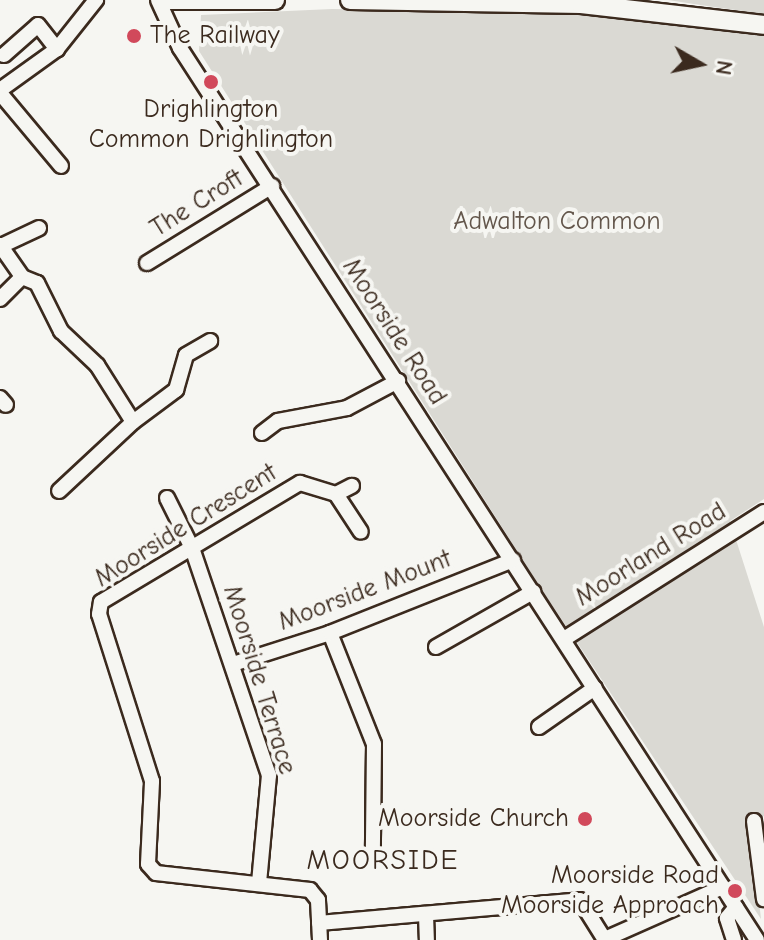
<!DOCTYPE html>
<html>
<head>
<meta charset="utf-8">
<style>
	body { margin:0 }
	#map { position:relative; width:764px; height:940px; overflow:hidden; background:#f6f6f2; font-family:"Comic Neue",sans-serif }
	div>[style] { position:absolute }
	.green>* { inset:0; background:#dad9d3 }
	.roads { filter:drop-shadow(2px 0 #3b2a1e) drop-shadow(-2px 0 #3b2a1e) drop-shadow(0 2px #3b2a1e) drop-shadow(0 -2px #3b2a1e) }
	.minor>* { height:14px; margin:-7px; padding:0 7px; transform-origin:7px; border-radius:7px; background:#f6f6f2 }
	.major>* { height:18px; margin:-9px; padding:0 9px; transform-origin:9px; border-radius:9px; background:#f6f6f2 }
	.dots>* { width:22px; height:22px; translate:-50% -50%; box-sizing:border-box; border:4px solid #f6f6f2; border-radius:50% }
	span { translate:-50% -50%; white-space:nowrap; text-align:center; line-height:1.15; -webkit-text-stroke:8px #f6f6f2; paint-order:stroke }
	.poi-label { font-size:26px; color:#3b2a1e }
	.left { translate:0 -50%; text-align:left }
	.right { translate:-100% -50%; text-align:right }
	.street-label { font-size:26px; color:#3b2a1e }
	.park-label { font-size:26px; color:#63564b }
	.neighbourhood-label { font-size:28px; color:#3b2a1e; letter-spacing:2px }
	.north { position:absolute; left:660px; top:24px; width:80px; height:80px; -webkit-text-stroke:6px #f6f6f2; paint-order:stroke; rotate:99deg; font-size:22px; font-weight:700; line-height:32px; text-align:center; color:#3b2a1e }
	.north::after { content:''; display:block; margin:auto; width:28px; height:36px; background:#3b2a1e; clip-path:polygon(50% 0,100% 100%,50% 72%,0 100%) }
</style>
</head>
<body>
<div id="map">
	<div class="green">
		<i style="clip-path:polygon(668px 0,764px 0,764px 14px,707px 6px)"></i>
		<i style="clip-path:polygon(332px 9px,553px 12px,764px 35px,764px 499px,730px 521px,764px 627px,764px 816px,750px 821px,761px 919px,540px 587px,199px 51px,201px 15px)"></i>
	</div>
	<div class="roads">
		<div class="minor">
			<i style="left:158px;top:0;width:53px;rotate:65.4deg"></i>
			<i style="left:180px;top:48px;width:1062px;rotate:57.1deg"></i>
			<i style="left:4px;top:55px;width:45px;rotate:-41.4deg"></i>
			<i style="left:38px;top:25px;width:31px;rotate:52deg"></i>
			<i style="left:0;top:90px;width:70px;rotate:-35.7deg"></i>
			<i style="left:57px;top:49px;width:63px;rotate:-51.5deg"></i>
			<i style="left:0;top:93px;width:95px;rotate:50.1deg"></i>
			<i style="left:0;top:245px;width:39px;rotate:55deg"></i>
			<i style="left:22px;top:277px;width:16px;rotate:22deg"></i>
			<i style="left:37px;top:283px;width:54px;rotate:63.4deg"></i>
			<i style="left:61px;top:331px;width:50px;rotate:43.4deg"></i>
			<i style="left:97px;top:365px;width:67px;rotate:57.7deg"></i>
			<i style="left:133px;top:422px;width:101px;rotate:137deg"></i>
			<i style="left:1px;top:246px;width:42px;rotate:-25.3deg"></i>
			<i style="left:147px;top:263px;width:147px;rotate:-31.6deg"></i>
			<i style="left:0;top:299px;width:31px;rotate:-45deg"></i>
			<i style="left:0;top:398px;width:9px;rotate:49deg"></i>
			<i style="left:133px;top:422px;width:54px;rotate:-36.7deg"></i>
			<i style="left:176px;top:390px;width:36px;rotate:-74deg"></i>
			<i style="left:186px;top:355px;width:28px;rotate:-30deg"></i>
			<i style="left:262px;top:433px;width:20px;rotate:-37deg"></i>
			<i style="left:278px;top:421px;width:70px;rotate:-10.7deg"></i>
			<i style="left:347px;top:408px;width:58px;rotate:-27.9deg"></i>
			<i style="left:336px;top:494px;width:45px;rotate:56.7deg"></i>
			<i style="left:167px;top:498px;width:56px;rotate:63.4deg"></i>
			<i style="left:192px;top:548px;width:240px;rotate:71.3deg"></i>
			<i style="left:269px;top:775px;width:108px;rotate:95.3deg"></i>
			<i style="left:330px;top:633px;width:119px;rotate:68.4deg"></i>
			<i style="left:374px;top:744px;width:103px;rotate:90.6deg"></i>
			<i style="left:564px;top:639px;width:237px;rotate:-32.4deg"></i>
			<i style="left:436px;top:647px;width:112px;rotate:-29.6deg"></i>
			<i style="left:233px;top:664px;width:102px;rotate:-17.7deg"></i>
			<i style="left:330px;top:633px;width:197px;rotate:-21.7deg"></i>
			<i style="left:539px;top:727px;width:68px;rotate:-34.9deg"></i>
			<i style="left:754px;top:821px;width:79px;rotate:82.7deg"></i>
			<i style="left:426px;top:915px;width:25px;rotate:88deg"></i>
			<i style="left:319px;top:923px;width:262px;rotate:-5deg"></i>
			<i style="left:580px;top:900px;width:47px;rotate:58deg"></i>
			<i style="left:605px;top:939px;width:129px;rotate:-23.8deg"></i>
			<i style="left:320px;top:940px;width:40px;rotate:-92.9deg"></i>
			<i style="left:318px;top:900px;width:13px;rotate:-129deg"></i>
			<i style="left:310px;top:890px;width:155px;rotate:-173.7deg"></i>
			<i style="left:156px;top:873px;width:12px;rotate:-132deg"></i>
			<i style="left:148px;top:864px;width:83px;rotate:-87.2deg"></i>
			<i style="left:152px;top:781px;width:175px;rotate:-107.6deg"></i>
			<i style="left:99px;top:614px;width:12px;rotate:-81deg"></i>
			<i style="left:101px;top:602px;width:232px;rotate:-30.9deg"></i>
			<i style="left:300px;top:483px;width:38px;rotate:17deg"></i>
			<i style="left:336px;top:494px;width:18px;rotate:-27deg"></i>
			<i style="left:734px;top:940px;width:23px;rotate:-108deg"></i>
			<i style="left:727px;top:918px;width:14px;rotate:-51deg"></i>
		</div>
		<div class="major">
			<i style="left:169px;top:0;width:106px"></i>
			<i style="left:350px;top:0;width:231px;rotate:1deg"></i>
			<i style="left:581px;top:4px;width:184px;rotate:6.5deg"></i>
		</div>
	</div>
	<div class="dots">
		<i style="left:134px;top:36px;background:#d1495b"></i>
		<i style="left:211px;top:82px;background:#d1495b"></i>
		<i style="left:585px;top:819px;background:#d1495b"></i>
		<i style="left:735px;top:891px;background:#d1495b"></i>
	</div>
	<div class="poi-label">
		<span class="left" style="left:150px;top:36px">The Railway</span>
		<span style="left:211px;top:125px">Drighlington<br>Common Drighlington</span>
		<span class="right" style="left:569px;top:819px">Moorside Church</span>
		<span class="right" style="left:719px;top:891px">Moorside Road<br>Moorside Approach</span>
	</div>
	<div class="street-label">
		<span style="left:197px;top:204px;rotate:-32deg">The Croft</span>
		<span style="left:394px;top:332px;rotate:57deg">Moorside Road</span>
		<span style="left:186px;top:526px;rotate:-32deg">Moorside Crescent</span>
		<span style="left:651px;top:555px;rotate:-32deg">Moorland Road</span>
		<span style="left:365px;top:591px;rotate:-21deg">Moorside Mount</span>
		<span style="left:259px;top:680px;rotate:73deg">Moorside Terrace</span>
	</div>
	<div class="park-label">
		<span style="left:557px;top:222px">Adwalton Common</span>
	</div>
	<div class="neighbourhood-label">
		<span style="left:383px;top:860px">MOORSIDE</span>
	</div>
	<div class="north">N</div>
</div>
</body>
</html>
